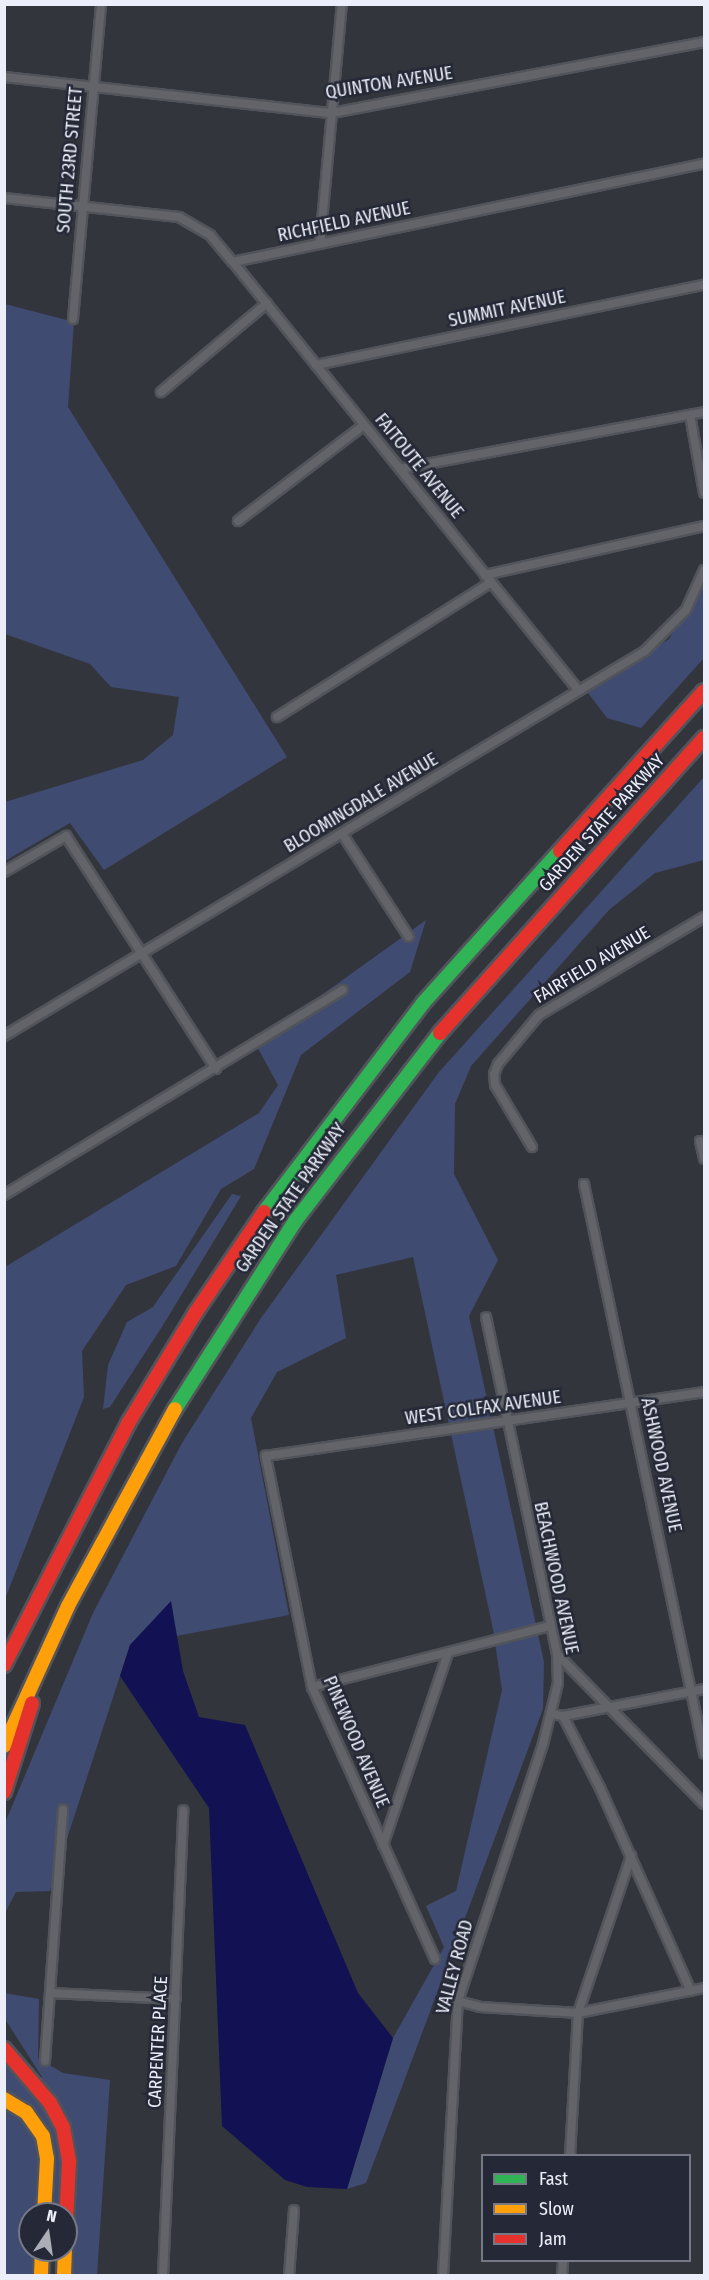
<!DOCTYPE html>
<html>
<head>
<meta charset="utf-8">
<style>
	body { margin:0 }
	#map { position:relative; width:709px; height:2280px; overflow:hidden; background:#33353d; font-family:"Fira Sans Condensed",sans-serif }
	div>[style] { position:absolute }
	.green>* { inset:0; background:#404b72 }
	.water>* { inset:0; background:#111153 }
	.roads { filter:drop-shadow(2px 0 #52545b) drop-shadow(-2px 0 #52545b) drop-shadow(0 2px #52545b) drop-shadow(0 -2px #52545b) }
	.street>* { height:8px; margin:-4px; padding:0 4px; transform-origin:4px; border-radius:4px; background:#626469 }
	.fast>* { height:14px; margin:-7px; padding:0 7px; transform-origin:7px; border-radius:7px; background:#30b455 }
	.slow>* { height:14px; margin:-7px; padding:0 7px; transform-origin:7px; border-radius:7px; background:#ff9f0a }
	.jam>* { height:14px; margin:-7px; padding:0 7px; transform-origin:7px; border-radius:7px; background:#e5322d }
	span { translate:-50% -50%; white-space:nowrap; text-align:center; line-height:1.15; -webkit-text-stroke:5px #252937; paint-order:stroke }
	.street-label { font-size:18px; color:#eceff9 }
	.frame { position:absolute; inset:0; border:6px solid #eceff9; pointer-events:none }
	.legend { position:absolute; left:481px; top:2154px; width:210px; height:108px; box-sizing:border-box; background:#252937; border:2px solid #757885; margin:0; padding:8px 10px; list-style:none; font-size:18px; color:#eceff9 }
	.legend li { display:flex; align-items:center; gap:12px; height:30px }
	.legend b { width:30px; border:2px solid #757885 }
	.north { position:absolute; left:18px; top:2202px; width:60px; height:60px; box-sizing:border-box; background:#252937; border:2px solid #757885; border-radius:50%; rotate:13deg; font-size:16px; font-weight:700; line-height:24px; text-align:center; color:#eceff9 }
	.north::after { content:''; display:block; margin:auto; width:21px; height:27px; background:#abaeb7; clip-path:polygon(50% 0,100% 100%,50% 72%,0 100%) }
</style>
</head>
<body>
<div id="map">
	<div class="green">
		<i style="clip-path:polygon(5px 304px,74px 322px,68px 407px,287px 757px,104px 870px,70px 823px,5px 861px,5px 802px,143px 760px,173px 735px,179px 697px,111px 687px,90px 664px,5px 634px)"></i>
		<i style="clip-path:polygon(704px 574px,704px 658px,641px 728px,607px 718px,585px 689px,669px 639px)"></i>
		<i style="clip-path:polygon(704px 777px,704px 860px,655px 873px,609px 910px,471px 1066px,455px 1104px,454px 1174px,498px 1260px,469px 1316px,544px 1662px,543px 1709px,366px 2183px,347px 2189px,393px 2038px,444px 1947px,426px 1906px,456px 1891px,502px 1690px,493px 1629px,413px 1257px,336px 1275px,346px 1338px,277px 1372px,251px 1418px,289px 1615px,176px 1636px,171px 1602px,130px 1645px,50px 1891px,16px 1892px,5px 1913px,5px 1823px,93px 1613px,182px 1443px,261px 1318px,439px 1072px)"></i>
		<i style="clip-path:polygon(426px 920px,410px 972px,301px 1055px,254px 1169px,221px 1189px,176px 1266px,126px 1285px,82px 1351px,84px 1397px,5px 1599px,5px 1267px,259px 1113px,278px 1085px,255px 1043px)"></i>
		<i style="clip-path:polygon(232px 1194px,241px 1196px,165px 1322px,110px 1407px,103px 1409px,108px 1365px,127px 1322px,153px 1307px)"></i>
		<i style="clip-path:polygon(4px 1993px,39px 1999px,38px 2058px,63px 2073px,110px 2080px,97px 2275px,61px 2275px,66px 2250px,66px 2214px,30px 2214px,33px 2275px,5px 2275px,5px 2109px,20px 2119px,27px 2105px,5px 2093px,5px 2062px,33px 2094px,42px 2077px,5px 2019px)"></i>
	</div>
	<div class="water">
		<i style="clip-path:polygon(171px 1601px,183px 1671px,199px 1717px,245px 1725px,358px 1993px,393px 2038px,347px 2189px,307px 2187px,285px 2180px,222px 2126px,209px 1808px,120px 1676px,130px 1645px)"></i>
	</div>
	<div class="roads">
		<div class="street">
			<i style="left:4px;top:77px;width:330px;rotate:6.3deg"></i>
			<i style="left:332px;top:113px;width:379px;rotate:-10.8deg"></i>
			<i style="left:4px;top:198px;width:176px;rotate:6.2deg"></i>
			<i style="left:179px;top:217px;width:36px;rotate:30deg"></i>
			<i style="left:210px;top:235px;width:35px;rotate:50deg"></i>
			<i style="left:233px;top:262px;width:481px;rotate:-11.8deg"></i>
			<i style="left:320px;top:244px;width:241px;rotate:-84.8deg"></i>
			<i style="left:233px;top:262px;width:551px;rotate:51.11deg"></i>
			<i style="left:73px;top:319px;width:316px;rotate:-84.9deg"></i>
			<i style="left:316px;top:365px;width:396px;rotate:-11.7deg"></i>
			<i style="left:161px;top:392px;width:138px;rotate:-40deg"></i>
			<i style="left:690px;top:415px;width:79px;rotate:79.8deg"></i>
			<i style="left:400px;top:469px;width:309px;rotate:-10.6deg"></i>
			<i style="left:238px;top:521px;width:158px;rotate:-37.3deg"></i>
			<i style="left:485px;top:575px;width:224px;rotate:-12.6deg"></i>
			<i style="left:277px;top:717px;width:253px;rotate:-32.2deg"></i>
			<i style="left:343px;top:835px;width:121px;rotate:57.1deg"></i>
			<i style="left:4px;top:872px;width:72px;rotate:-30.1deg"></i>
			<i style="left:66px;top:836px;width:277px;rotate:57.2deg"></i>
			<i style="left:4px;top:1036px;width:748px;rotate:-30.99deg"></i>
			<i style="left:645px;top:651px;width:58px;rotate:-45deg"></i>
			<i style="left:686px;top:610px;width:44px;rotate:-65.8deg"></i>
			<i style="left:700px;top:1141px;width:18px;rotate:77deg"></i>
			<i style="left:532px;top:1147px;width:72px;rotate:-120.8deg"></i>
			<i style="left:495px;top:1085px;width:11px;rotate:-95deg"></i>
			<i style="left:494px;top:1074px;width:11px;rotate:-68deg"></i>
			<i style="left:498px;top:1064px;width:64px;rotate:-50.1deg"></i>
			<i style="left:539px;top:1015px;width:192px;rotate:-30.7deg"></i>
			<i style="left:584px;top:1184px;width:582px;rotate:78.09deg"></i>
			<i style="left:4px;top:1195px;width:396px;rotate:-31.2deg"></i>
			<i style="left:557px;top:1654px;width:210px;rotate:45.6deg"></i>
			<i style="left:312px;top:1687px;width:246px;rotate:-14.4deg"></i>
			<i style="left:552px;top:1714px;width:11px;rotate:10deg"></i>
			<i style="left:563px;top:1716px;width:81px;rotate:62.8deg"></i>
			<i style="left:600px;top:1788px;width:222px;rotate:65.9deg"></i>
			<i style="left:563px;top:1716px;width:144px;rotate:-10.8deg"></i>
			<i style="left:383px;top:1845px;width:203px;rotate:-71.3deg"></i>
			<i style="left:435px;top:1959px;width:299px;rotate:-114.3deg"></i>
			<i style="left:312px;top:1687px;width:236px;rotate:-101.3deg"></i>
			<i style="left:266px;top:1456px;width:443px;rotate:-8.3deg"></i>
			<i style="left:50px;top:1993px;width:126px;rotate:2.7deg"></i>
			<i style="left:458px;top:2001px;width:23px;rotate:15deg"></i>
			<i style="left:480px;top:2007px;width:98px;rotate:3.5deg"></i>
			<i style="left:578px;top:2013px;width:128px;rotate:-11.2deg"></i>
			<i style="left:45px;top:2061px;width:252px;rotate:-85.9deg"></i>
			<i style="left:570px;top:2156px;width:143px;rotate:-86.8deg"></i>
			<i style="left:578px;top:2013px;width:166px;rotate:-71.3deg"></i>
			<i style="left:163px;top:2276px;width:466px;rotate:-87.5deg"></i>
			<i style="left:289px;top:2276px;width:66px;rotate:-85.7deg"></i>
			<i style="left:443px;top:2276px;width:275px;rotate:-86.9deg"></i>
			<i style="left:458px;top:2001px;width:271px;rotate:-71.7deg"></i>
			<i style="left:543px;top:1744px;width:63px;rotate:-76.2deg"></i>
			<i style="left:558px;top:1683px;width:29px;rotate:-92deg"></i>
			<i style="left:557px;top:1654px;width:344px;rotate:-101.9deg"></i>
			<i style="left:562px;top:2276px;width:16px;rotate:-86deg"></i>
		</div>
		<div class="fast">
			<i style="left:264px;top:1212px;width:263px;rotate:-52.7deg"></i>
			<i style="left:423px;top:1003px;width:205px;rotate:-48deg"></i>
			<i style="left:175px;top:1409px;width:224px;rotate:-57.4deg"></i>
			<i style="left:296px;top:1220px;width:236px;rotate:-52.4deg"></i>
		</div>
		<div class="slow">
			<i style="left:4px;top:1746px;width:154px;rotate:-65.4deg"></i>
			<i style="left:68px;top:1606px;width:224px;rotate:-61.5deg"></i>
			<i style="left:4px;top:2099px;width:26px;rotate:31deg"></i>
			<i style="left:26px;top:2112px;width:29px;rotate:55deg"></i>
			<i style="left:43px;top:2136px;width:23px;rotate:80deg"></i>
			<i style="left:47px;top:2159px;width:55px;rotate:93.1deg"></i>
			<i style="left:41px;top:2276px;width:26px;rotate:-88deg"></i>
			<i style="left:64px;top:2276px;width:26px;rotate:-88deg"></i>
		</div>
		<div class="jam">
			<i style="left:560px;top:851px;width:215px;rotate:-48deg"></i>
			<i style="left:440px;top:1033px;width:396px;rotate:-48.2deg"></i>
			<i style="left:4px;top:1665px;width:273px;rotate:-62.8deg"></i>
			<i style="left:129px;top:1422px;width:129px;rotate:-58.7deg"></i>
			<i style="left:196px;top:1312px;width:121px;rotate:-55.8deg"></i>
			<i style="left:4px;top:1792px;width:93px;rotate:-72.5deg"></i>
			<i style="left:4px;top:2049px;width:71px;rotate:49.6deg"></i>
			<i style="left:50px;top:2103px;width:27px;rotate:62deg"></i>
			<i style="left:63px;top:2127px;width:36px;rotate:80deg"></i>
			<i style="left:69px;top:2162px;width:62px;rotate:92.8deg"></i>
		</div>
	</div>
	<div class="street-label">
		<span style="left:389px;top:83px;rotate:-9deg">QUINTON AVENUE</span>
		<span style="left:70px;top:160px;rotate:-85deg">SOUTH 23RD STREET</span>
		<span style="left:344px;top:222px;rotate:-12deg">RICHFIELD AVENUE</span>
		<span style="left:507px;top:309px;rotate:-12deg">SUMMIT AVENUE</span>
		<span style="left:419px;top:466px;rotate:51deg">FAITOUTE AVENUE</span>
		<span style="left:361px;top:803px;rotate:-31deg">BLOOMINGDALE AVENUE</span>
		<span style="left:602px;top:823px;rotate:-48deg">GARDEN STATE PARKWAY</span>
		<span style="left:592px;top:965px;rotate:-31deg">FAIRFIELD AVENUE</span>
		<span style="left:291px;top:1198px;rotate:-55deg">GARDEN STATE PARKWAY</span>
		<span style="left:483px;top:1408px;rotate:-8deg">WEST COLFAX AVENUE</span>
		<span style="left:661px;top:1465px;rotate:78deg">ASHWOOD AVENUE</span>
		<span style="left:556px;top:1578px;rotate:78deg">BEACHWOOD AVENUE</span>
		<span style="left:356px;top:1742px;rotate:67deg">PINEWOOD AVENUE</span>
		<span style="left:455px;top:1967px;rotate:-75deg">VALLEY ROAD</span>
		<span style="left:158px;top:2042px;rotate:-87deg">CARPENTER PLACE</span>
	</div>
	<div class="frame"></div>
	<ul class="legend">
	<li><b style="height:8px;background:#30b455"></b>Fast</li>
	<li><b style="height:8px;background:#ff9f0a"></b>Slow</li>
	<li><b style="height:8px;background:#e5322d"></b>Jam</li>
	</ul>
	<div class="north">N</div>
</div>
</body>
</html>
